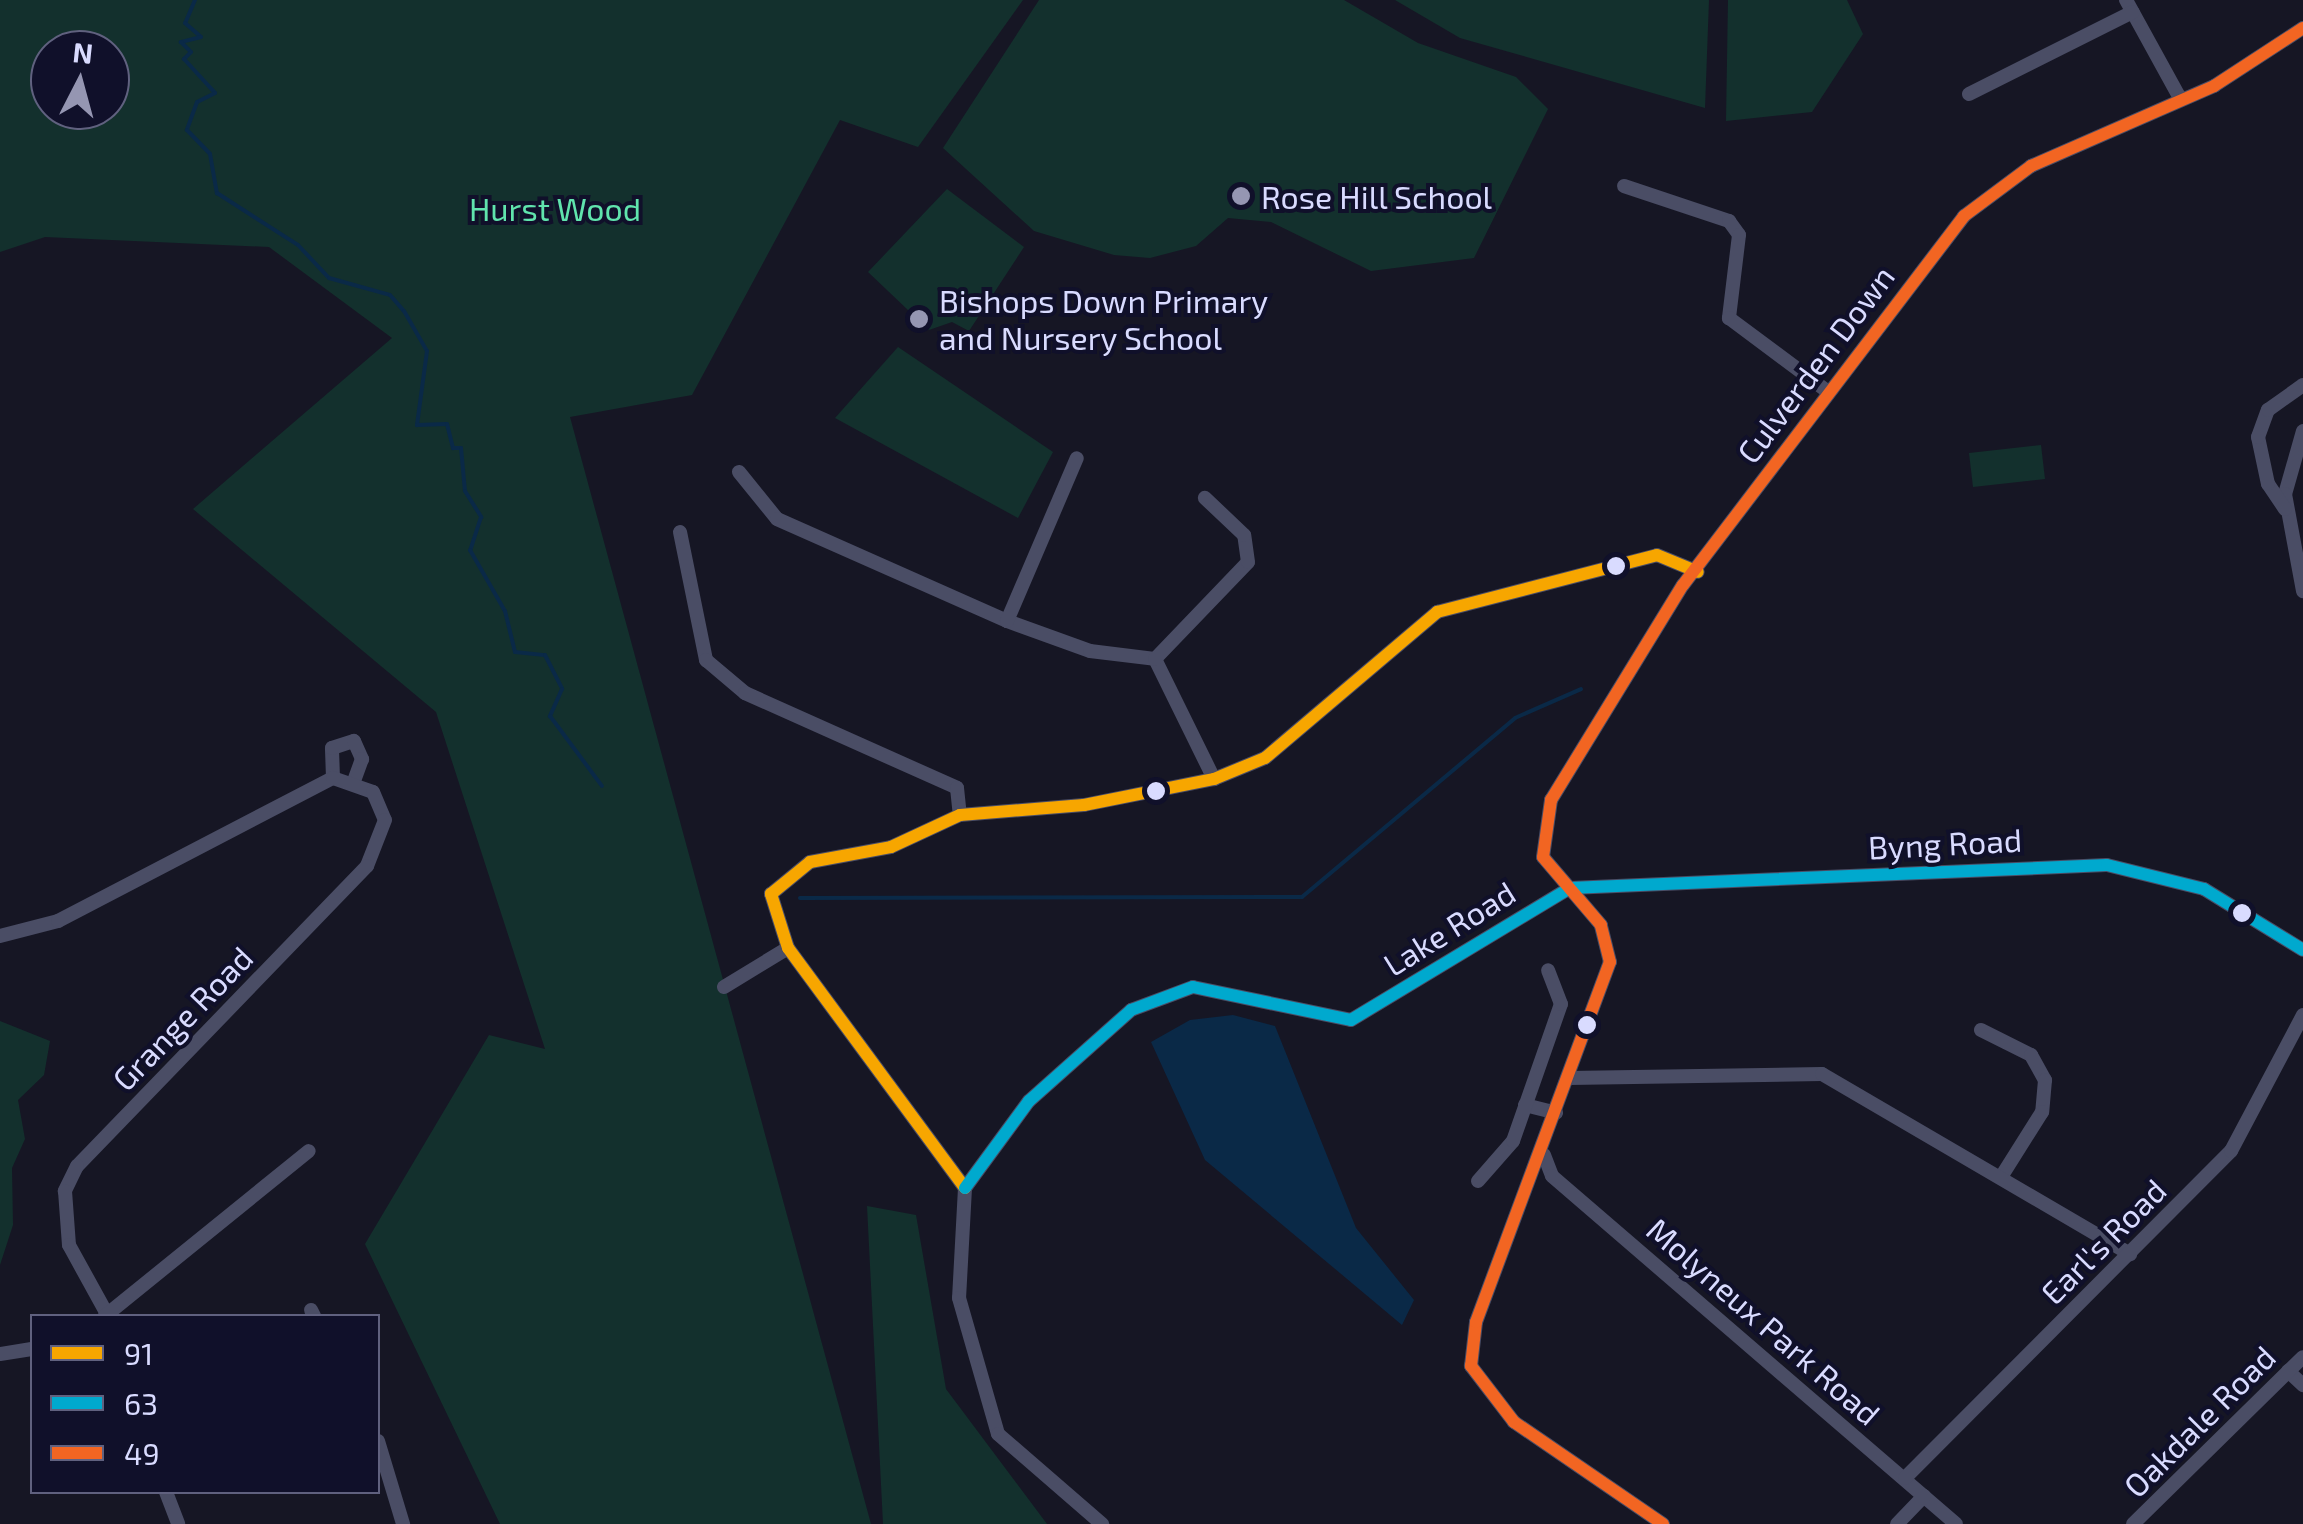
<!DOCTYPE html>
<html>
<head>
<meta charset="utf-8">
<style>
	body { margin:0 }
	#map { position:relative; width:2303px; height:1524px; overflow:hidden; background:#161624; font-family:"Exo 2",sans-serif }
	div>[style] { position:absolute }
	.green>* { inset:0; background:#13302d }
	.water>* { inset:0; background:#0a2947 }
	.stream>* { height:4px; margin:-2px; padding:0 2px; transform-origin:2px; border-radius:2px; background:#0a2947 }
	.minor>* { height:14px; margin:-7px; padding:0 7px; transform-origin:7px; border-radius:7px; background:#4a4d65 }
	.bus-1>* { height:12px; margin:-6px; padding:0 6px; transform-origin:6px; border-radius:6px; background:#f7a600 }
	.bus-2>* { height:12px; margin:-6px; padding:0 6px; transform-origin:6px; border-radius:6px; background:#00a9ce }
	.bus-3>* { height:12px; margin:-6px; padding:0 6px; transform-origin:6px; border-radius:6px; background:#f26522 }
	.dots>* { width:28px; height:28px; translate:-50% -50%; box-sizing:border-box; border:5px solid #10102a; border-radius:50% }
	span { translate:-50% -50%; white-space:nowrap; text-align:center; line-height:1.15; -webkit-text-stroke:8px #10102a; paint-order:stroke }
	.poi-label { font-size:32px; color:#d9dbff }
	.left { translate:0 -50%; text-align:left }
	.park-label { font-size:32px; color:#60e4ad }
	.street-label { font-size:32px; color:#d9dbff }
	.legend { position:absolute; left:30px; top:1314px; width:350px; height:180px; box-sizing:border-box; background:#10102a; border:2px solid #60617f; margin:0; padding:12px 18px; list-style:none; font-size:30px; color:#d9dbff }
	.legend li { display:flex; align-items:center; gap:20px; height:50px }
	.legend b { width:50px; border:2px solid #60617f }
	.north { position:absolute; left:30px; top:30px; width:100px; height:100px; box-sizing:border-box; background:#10102a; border:2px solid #60617f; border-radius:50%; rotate:6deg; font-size:28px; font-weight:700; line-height:40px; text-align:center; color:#d9dbff }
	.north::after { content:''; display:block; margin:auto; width:35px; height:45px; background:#9596b2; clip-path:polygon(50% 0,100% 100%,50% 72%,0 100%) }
</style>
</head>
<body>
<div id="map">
	<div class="green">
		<i style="clip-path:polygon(evenodd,0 0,1023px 0,918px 147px,840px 120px,692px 395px,570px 417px,871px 1524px,500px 1524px,365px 1244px,489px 1035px,545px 1049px,436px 712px,193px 509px,392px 338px,269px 247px,45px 237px,0 252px,0 0,50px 50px,110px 50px,110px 110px,50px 110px,50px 50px)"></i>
		<i style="clip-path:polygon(1039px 0,1344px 0,1418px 43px,1516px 77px,1548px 109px,1474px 258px,1371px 271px,1271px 222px,1228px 218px,1196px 246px,1150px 258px,1114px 255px,1034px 231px,943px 148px)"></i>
		<i style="clip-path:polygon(1395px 0,1709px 0,1705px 108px,1460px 38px)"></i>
		<i style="clip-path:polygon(1728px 0,1847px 0,1863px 34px,1812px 112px,1726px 121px)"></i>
		<i style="clip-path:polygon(947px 189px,1024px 247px,969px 331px,952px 322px,929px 330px,868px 272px)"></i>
		<i style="clip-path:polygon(898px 347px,1053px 452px,1018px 518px,835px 418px)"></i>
		<i style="clip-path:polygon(2041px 445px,2045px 479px,1973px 487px,1969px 453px)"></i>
		<i style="clip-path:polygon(0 1021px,50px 1041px,44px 1075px,18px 1100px,25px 1139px,12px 1168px,13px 1225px,0 1265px)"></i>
		<i style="clip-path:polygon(867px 1206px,916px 1215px,946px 1389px,1047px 1524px,883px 1524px)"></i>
	</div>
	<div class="water">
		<i style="clip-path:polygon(1233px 1015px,1275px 1026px,1356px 1228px,1414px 1300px,1402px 1325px,1205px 1160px,1151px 1042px,1190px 1020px)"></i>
	</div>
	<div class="stream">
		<i style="left:195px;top:0;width:25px;rotate:113deg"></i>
		<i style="left:185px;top:23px;width:21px;rotate:41deg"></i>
		<i style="left:201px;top:37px;width:21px;rotate:166deg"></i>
		<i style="left:181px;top:42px;width:14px;rotate:45deg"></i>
		<i style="left:191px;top:52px;width:10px;rotate:135deg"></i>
		<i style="left:184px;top:59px;width:46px;rotate:47.6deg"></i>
		<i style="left:215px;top:93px;width:20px;rotate:153deg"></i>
		<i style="left:197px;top:102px;width:30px;rotate:110deg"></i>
		<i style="left:187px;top:130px;width:33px;rotate:46deg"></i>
		<i style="left:210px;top:154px;width:40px;rotate:80deg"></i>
		<i style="left:217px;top:193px;width:96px;rotate:32.7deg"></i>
		<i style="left:298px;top:245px;width:45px;rotate:46.8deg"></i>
		<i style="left:329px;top:278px;width:63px;rotate:15.6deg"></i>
		<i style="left:390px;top:295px;width:21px;rotate:49deg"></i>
		<i style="left:404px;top:311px;width:46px;rotate:60.1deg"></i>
		<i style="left:427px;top:351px;width:75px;rotate:97.7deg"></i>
		<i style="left:417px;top:425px;width:30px;rotate:-2deg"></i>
		<i style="left:447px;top:424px;width:25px;rotate:76deg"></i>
		<i style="left:453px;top:448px;width:8px"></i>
		<i style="left:461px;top:448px;width:43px;rotate:84.7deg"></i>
		<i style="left:465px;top:491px;width:31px;rotate:58deg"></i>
		<i style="left:481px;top:517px;width:35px;rotate:108deg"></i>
		<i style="left:470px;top:550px;width:70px;rotate:60.2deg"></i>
		<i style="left:505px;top:611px;width:42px;rotate:76.3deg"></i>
		<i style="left:515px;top:652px;width:30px;rotate:6deg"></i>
		<i style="left:545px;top:655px;width:38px;rotate:63deg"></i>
		<i style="left:562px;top:689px;width:30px;rotate:114deg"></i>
		<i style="left:550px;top:716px;width:87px;rotate:53.4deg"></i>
		<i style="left:800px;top:898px;width:502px;rotate:-0.11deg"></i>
		<i style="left:1302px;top:897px;width:278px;rotate:-40deg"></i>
		<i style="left:1515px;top:718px;width:72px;rotate:-23.7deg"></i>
	</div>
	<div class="minor">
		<i style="left:2126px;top:0;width:114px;rotate:61.2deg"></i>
		<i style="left:1969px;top:94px;width:183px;rotate:-26.6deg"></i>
		<i style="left:1624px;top:186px;width:111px;rotate:18.4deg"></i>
		<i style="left:1729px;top:221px;width:17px;rotate:54deg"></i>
		<i style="left:1739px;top:235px;width:84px;rotate:96.9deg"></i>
		<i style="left:1729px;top:318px;width:122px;rotate:36.7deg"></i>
		<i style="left:2303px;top:431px;width:66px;rotate:105.9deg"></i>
		<i style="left:2285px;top:494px;width:99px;rotate:79.5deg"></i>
		<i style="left:739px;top:472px;width:60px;rotate:51deg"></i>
		<i style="left:777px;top:519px;width:252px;rotate:23.9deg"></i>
		<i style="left:1007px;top:621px;width:88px;rotate:19.9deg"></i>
		<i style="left:1090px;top:651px;width:65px;rotate:7deg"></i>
		<i style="left:1155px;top:659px;width:134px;rotate:63.8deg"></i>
		<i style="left:2285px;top:509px;width:30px;rotate:-124deg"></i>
		<i style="left:2268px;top:484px;width:48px;rotate:-102deg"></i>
		<i style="left:2258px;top:437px;width:29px;rotate:-70deg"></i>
		<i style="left:2268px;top:410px;width:43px;rotate:-35.5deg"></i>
		<i style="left:680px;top:532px;width:131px;rotate:78.5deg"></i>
		<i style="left:706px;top:660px;width:51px;rotate:40.2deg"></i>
		<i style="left:745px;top:693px;width:232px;rotate:24.1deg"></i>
		<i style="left:957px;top:788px;width:27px;rotate:84deg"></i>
		<i style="left:1007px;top:621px;width:177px;rotate:-66.8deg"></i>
		<i style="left:1155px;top:659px;width:134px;rotate:-46.2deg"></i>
		<i style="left:1248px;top:562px;width:27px;rotate:-98deg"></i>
		<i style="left:1244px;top:535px;width:54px;rotate:-136.5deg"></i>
		<i style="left:333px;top:778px;width:30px;rotate:-92deg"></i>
		<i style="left:332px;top:748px;width:23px;rotate:-18deg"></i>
		<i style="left:354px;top:741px;width:20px;rotate:66deg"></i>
		<i style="left:362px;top:759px;width:23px;rotate:110deg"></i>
		<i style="left:0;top:936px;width:60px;rotate:-14.5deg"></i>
		<i style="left:58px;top:921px;width:310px;rotate:-27.5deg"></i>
		<i style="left:333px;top:778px;width:42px;rotate:19.3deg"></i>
		<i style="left:373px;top:792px;width:30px;rotate:67deg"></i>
		<i style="left:385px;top:820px;width:49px;rotate:111.4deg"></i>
		<i style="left:367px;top:866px;width:417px;rotate:134deg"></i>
		<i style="left:77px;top:1166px;width:28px;rotate:116deg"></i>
		<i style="left:65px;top:1191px;width:54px;rotate:85.8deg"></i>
		<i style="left:69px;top:1245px;width:81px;rotate:61.2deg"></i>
		<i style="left:724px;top:987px;width:75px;rotate:-31.4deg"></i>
		<i style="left:1981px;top:1030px;width:56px;rotate:26.6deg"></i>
		<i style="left:2031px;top:1055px;width:29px;rotate:61deg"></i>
		<i style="left:2045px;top:1080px;width:32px;rotate:95deg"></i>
		<i style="left:2042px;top:1112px;width:73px;rotate:122.2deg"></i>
		<i style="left:1569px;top:1078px;width:253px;rotate:-0.9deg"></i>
		<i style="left:1822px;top:1074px;width:357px;rotate:30.3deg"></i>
		<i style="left:1525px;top:1105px;width:32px;rotate:14deg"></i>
		<i style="left:1544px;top:1155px;width:22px;rotate:69deg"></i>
		<i style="left:1552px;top:1176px;width:533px;rotate:40.74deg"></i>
		<i style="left:1478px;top:1181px;width:53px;rotate:-48.8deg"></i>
		<i style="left:1513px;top:1141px;width:145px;rotate:-70.7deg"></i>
		<i style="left:1561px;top:1004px;width:36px;rotate:-111deg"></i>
		<i style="left:965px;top:1188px;width:108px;rotate:-53.7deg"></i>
		<i style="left:1029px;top:1101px;width:137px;rotate:-41.7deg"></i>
		<i style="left:1131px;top:1010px;width:66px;rotate:-20.4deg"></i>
		<i style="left:1193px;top:987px;width:161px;rotate:11.8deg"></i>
		<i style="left:1351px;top:1020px;width:256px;rotate:-31.1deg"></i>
		<i style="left:1570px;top:888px;width:537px;rotate:-2.45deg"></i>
		<i style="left:2107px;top:865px;width:100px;rotate:13.9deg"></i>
		<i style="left:2204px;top:889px;width:116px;rotate:31.6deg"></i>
		<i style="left:965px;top:1188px;width:298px;rotate:-126.4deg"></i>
		<i style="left:788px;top:948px;width:57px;rotate:-107.5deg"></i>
		<i style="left:771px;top:894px;width:50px;rotate:-39.4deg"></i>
		<i style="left:810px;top:862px;width:82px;rotate:-10.5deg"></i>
		<i style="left:891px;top:847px;width:76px;rotate:-24.9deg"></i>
		<i style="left:960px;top:815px;width:124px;rotate:-4.6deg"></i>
		<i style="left:1084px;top:805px;width:133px;rotate:-11.3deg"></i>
		<i style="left:1214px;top:779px;width:55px;rotate:-22.4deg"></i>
		<i style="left:1265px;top:758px;width:226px;rotate:-40.3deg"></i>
		<i style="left:1437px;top:612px;width:227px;rotate:-14.5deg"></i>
		<i style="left:1657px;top:555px;width:44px;rotate:22.5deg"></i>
		<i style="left:965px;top:1188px;width:110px;rotate:93.1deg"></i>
		<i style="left:959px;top:1298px;width:141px;rotate:74deg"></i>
		<i style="left:998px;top:1434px;width:138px;rotate:40.9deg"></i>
		<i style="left:311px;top:1310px;width:7px;rotate:63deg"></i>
		<i style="left:105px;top:1316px;width:262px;rotate:-39deg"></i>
		<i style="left:0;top:1354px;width:32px;rotate:-9deg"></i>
		<i style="left:2288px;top:1371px;width:21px;rotate:43deg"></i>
		<i style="left:378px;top:1441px;width:87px;rotate:73.2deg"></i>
		<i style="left:1905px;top:1478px;width:462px;rotate:-45.1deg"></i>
		<i style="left:2231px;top:1151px;width:154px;rotate:-62.1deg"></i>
		<i style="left:166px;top:1492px;width:34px;rotate:69deg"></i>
		<i style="left:1663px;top:1524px;width:181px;rotate:-145.6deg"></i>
		<i style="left:1514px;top:1422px;width:71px;rotate:-127.5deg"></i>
		<i style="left:1471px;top:1366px;width:44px;rotate:-83.5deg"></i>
		<i style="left:1476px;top:1322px;width:384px;rotate:-69.6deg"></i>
		<i style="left:1610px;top:962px;width:38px;rotate:-104deg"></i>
		<i style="left:1601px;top:925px;width:89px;rotate:-130.5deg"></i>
		<i style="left:1543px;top:857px;width:58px;rotate:-82deg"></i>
		<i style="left:1551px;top:800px;width:252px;rotate:-58.5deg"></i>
		<i style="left:1683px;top:585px;width:464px;rotate:-52.7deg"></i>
		<i style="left:1964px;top:216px;width:84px;rotate:-36.7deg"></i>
		<i style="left:2031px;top:166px;width:200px;rotate:-23.6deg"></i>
		<i style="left:2214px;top:86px;width:106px;rotate:-33.1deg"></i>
		<i style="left:1897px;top:1524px;width:39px;rotate:-46deg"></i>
		<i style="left:2133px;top:1524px;width:238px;rotate:-44.5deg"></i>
	</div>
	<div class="bus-1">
		<i style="left:965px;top:1188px;width:298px;rotate:-126.4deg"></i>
		<i style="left:788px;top:948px;width:57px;rotate:-107.5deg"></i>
		<i style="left:771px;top:894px;width:50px;rotate:-39.4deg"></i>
		<i style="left:810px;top:862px;width:82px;rotate:-10.5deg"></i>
		<i style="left:891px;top:847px;width:76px;rotate:-24.9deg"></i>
		<i style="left:960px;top:815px;width:124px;rotate:-4.6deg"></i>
		<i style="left:1084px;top:805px;width:133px;rotate:-11.3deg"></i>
		<i style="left:1214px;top:779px;width:55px;rotate:-22.4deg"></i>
		<i style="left:1265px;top:758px;width:226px;rotate:-40.3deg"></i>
		<i style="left:1437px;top:612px;width:227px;rotate:-14.5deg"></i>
		<i style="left:1657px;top:555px;width:44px;rotate:22.5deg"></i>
	</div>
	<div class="bus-2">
		<i style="left:965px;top:1188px;width:108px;rotate:-53.7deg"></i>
		<i style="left:1029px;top:1101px;width:137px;rotate:-41.7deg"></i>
		<i style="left:1131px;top:1010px;width:66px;rotate:-20.4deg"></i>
		<i style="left:1193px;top:987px;width:161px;rotate:11.8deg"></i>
		<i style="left:1351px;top:1020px;width:256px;rotate:-31.1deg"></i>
		<i style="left:1570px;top:888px;width:537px;rotate:-2.45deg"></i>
		<i style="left:2107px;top:865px;width:100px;rotate:13.9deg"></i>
		<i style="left:2204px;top:889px;width:116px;rotate:31.6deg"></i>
	</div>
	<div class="bus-3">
		<i style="left:1663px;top:1524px;width:181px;rotate:-145.6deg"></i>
		<i style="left:1514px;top:1422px;width:71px;rotate:-127.5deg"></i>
		<i style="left:1471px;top:1366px;width:44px;rotate:-83.5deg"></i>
		<i style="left:1476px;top:1322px;width:384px;rotate:-69.6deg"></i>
		<i style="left:1610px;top:962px;width:38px;rotate:-104deg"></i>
		<i style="left:1601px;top:925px;width:89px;rotate:-130.5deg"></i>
		<i style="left:1543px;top:857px;width:58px;rotate:-82deg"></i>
		<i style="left:1551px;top:800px;width:252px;rotate:-58.5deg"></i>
		<i style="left:1683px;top:585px;width:464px;rotate:-52.7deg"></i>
		<i style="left:1964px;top:216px;width:84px;rotate:-36.7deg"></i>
		<i style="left:2031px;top:166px;width:200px;rotate:-23.6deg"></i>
		<i style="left:2214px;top:86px;width:106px;rotate:-33.1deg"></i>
	</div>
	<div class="dots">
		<i style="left:1241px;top:196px;background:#9596b2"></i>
		<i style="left:919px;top:319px;background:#9596b2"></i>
		<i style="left:1616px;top:566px;background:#d9dbff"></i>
		<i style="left:1156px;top:791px;background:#d9dbff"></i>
		<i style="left:2242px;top:913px;background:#d9dbff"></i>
		<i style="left:1587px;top:1025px;background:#d9dbff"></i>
	</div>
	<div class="poi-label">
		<span class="left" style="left:1261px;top:196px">Rose Hill School</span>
		<span class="left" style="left:939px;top:319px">Bishops Down Primary<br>and Nursery School</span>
	</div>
	<div class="park-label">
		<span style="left:555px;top:208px">Hurst Wood</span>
	</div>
	<div class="street-label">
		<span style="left:1815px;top:364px;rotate:-53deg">Culverden Down</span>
		<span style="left:1945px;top:843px;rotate:-3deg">Byng Road</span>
		<span style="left:1449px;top:928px;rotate:-32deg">Lake Road</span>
		<span style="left:182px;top:1018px;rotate:-46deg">Grange Road</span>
		<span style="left:2103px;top:1241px;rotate:-45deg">Earl's Road</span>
		<span style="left:1764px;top:1321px;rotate:41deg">Molyneux Park Road</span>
		<span style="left:2199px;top:1421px;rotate:-45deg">Oakdale Road</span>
	</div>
	<ul class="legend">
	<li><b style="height:12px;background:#f7a600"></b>91</li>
	<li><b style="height:12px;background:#00a9ce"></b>63</li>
	<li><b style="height:12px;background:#f26522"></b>49</li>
	</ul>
	<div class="north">N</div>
</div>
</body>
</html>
